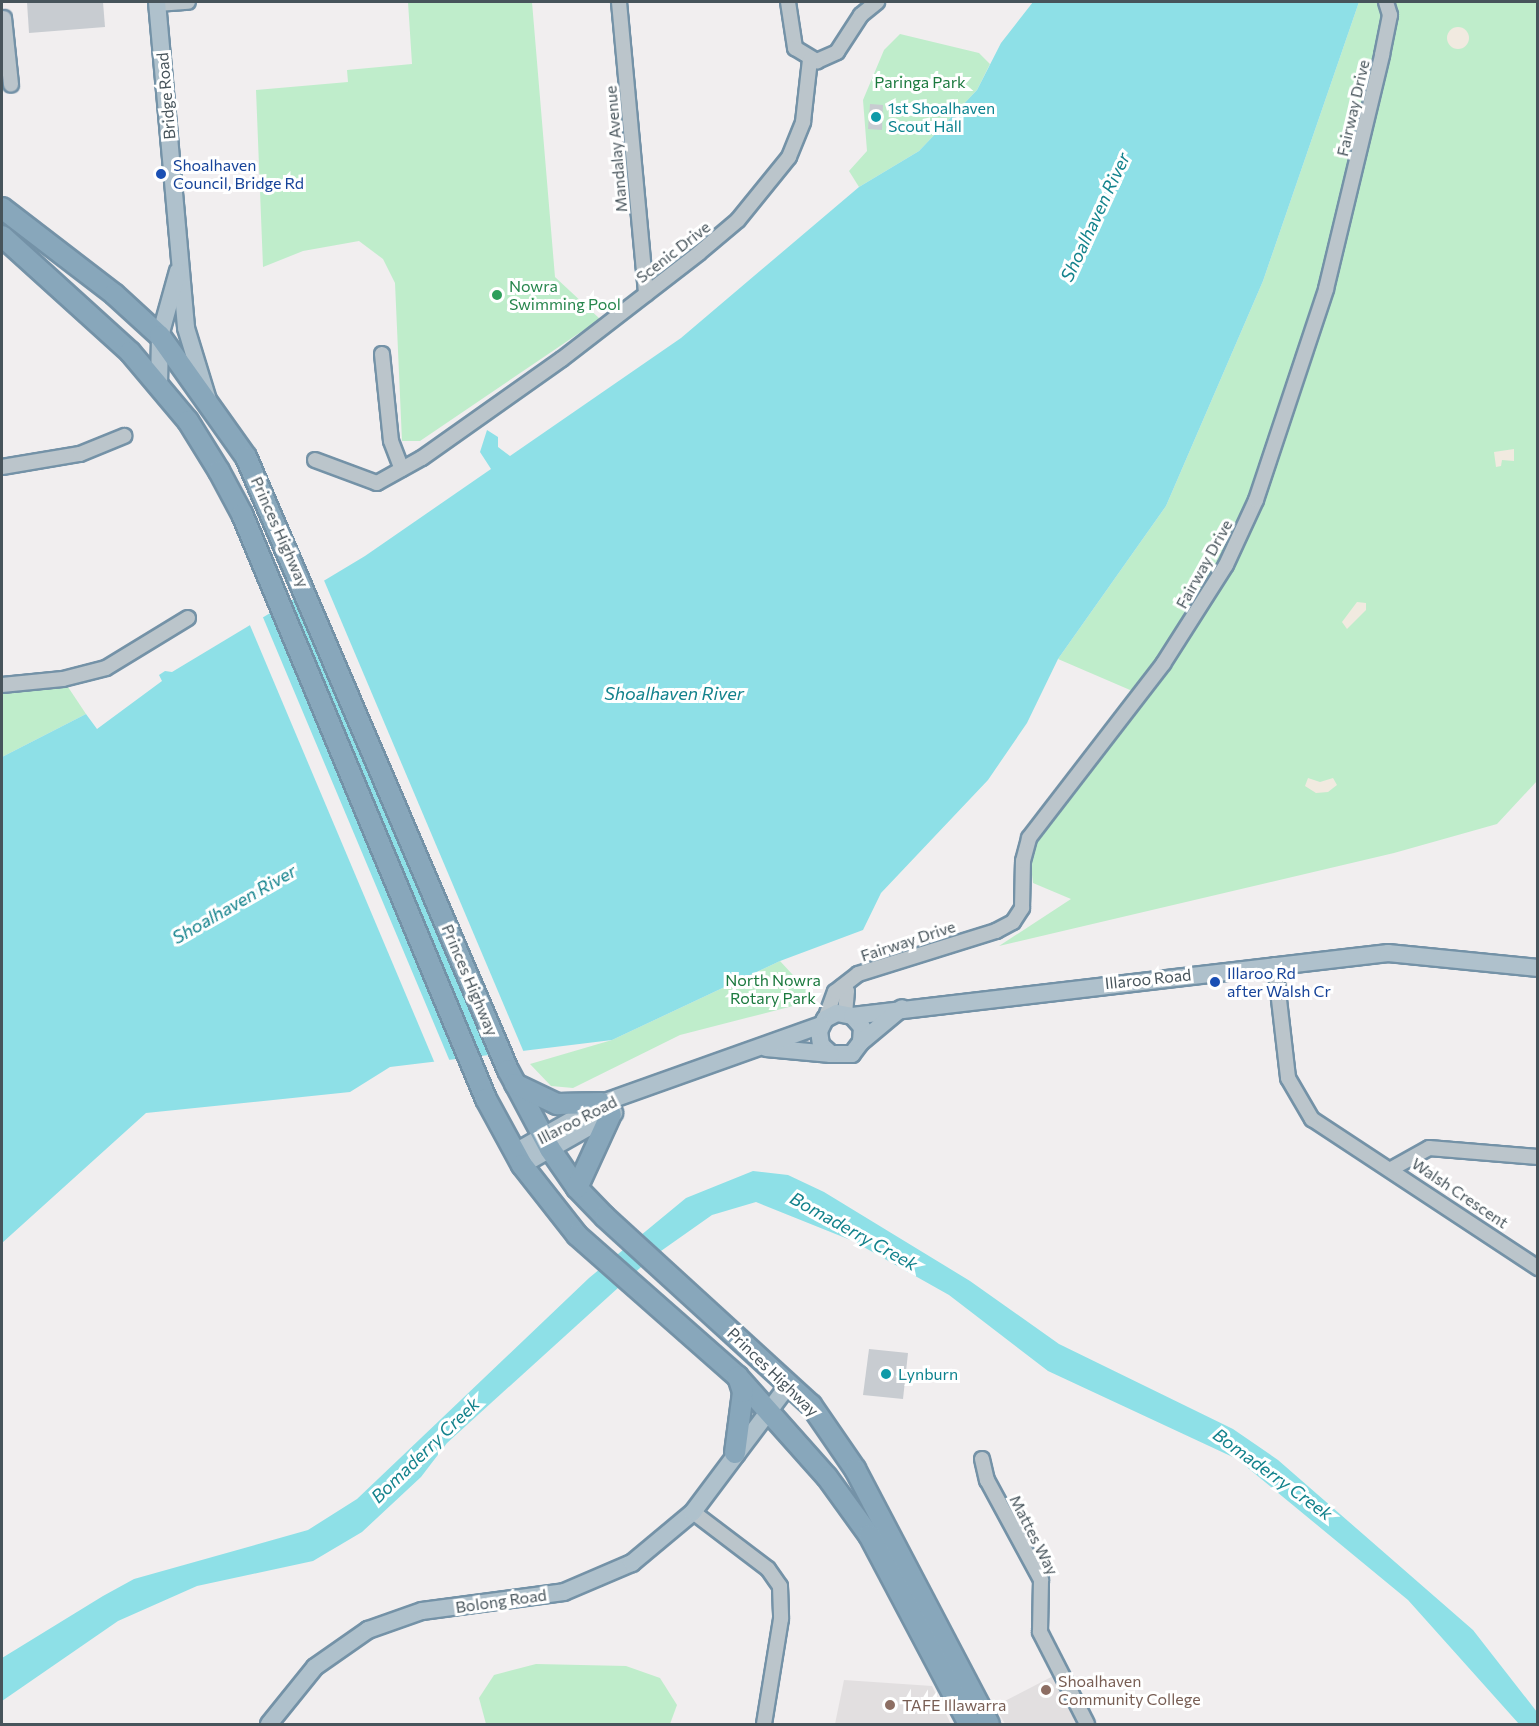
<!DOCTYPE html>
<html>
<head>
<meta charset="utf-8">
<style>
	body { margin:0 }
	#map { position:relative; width:1539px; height:1726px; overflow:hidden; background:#f1eeef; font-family:Commissioner,sans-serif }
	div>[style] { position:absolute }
	.education>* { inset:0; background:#e2dfe0 }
	.green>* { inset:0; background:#bfedcb }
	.sand>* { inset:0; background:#f1eae0 }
	.round { border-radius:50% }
	.water>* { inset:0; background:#8ee0e7 }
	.pier>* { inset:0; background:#f1eeef }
	.building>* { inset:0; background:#c8ccd1 }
	.roads { filter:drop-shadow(2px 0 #7492a7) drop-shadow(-2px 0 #7492a7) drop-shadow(0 2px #7492a7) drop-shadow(0 -2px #7492a7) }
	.minor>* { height:14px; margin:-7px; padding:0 7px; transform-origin:7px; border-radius:7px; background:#bbc5cb }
	.major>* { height:16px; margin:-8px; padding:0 8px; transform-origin:8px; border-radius:8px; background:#afc1cc }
	.highway>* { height:20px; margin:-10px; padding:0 10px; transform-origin:10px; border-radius:10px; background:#88a7bb }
	.dots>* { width:16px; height:16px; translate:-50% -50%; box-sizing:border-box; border:3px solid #fff; border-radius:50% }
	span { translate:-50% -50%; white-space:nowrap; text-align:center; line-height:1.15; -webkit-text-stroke:6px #fff; paint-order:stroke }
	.park-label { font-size:16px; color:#1b793e }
	.street-label { font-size:16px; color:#47545b }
	.culture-label { font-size:16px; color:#0d838f }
	.left { translate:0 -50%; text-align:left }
	.transit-label { font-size:16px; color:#164399 }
	.leisure-label { font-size:16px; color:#27864d }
	.education-label { font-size:16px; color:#785e54 }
	.water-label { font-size:18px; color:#13828c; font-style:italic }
	.frame { position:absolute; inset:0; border:3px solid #47545b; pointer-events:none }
</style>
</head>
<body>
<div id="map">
	<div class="education">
		<i style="clip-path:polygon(1057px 1674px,1083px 1724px,1005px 1724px,995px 1706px)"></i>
		<i style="clip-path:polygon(844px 1680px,932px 1686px,951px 1724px,835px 1724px)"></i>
	</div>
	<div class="green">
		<i style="clip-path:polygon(408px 2px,532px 2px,555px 277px,600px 319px,420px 441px,402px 441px,395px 283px,383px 259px,359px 241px,303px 251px,263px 267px,256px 90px,348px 82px,347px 70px,412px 64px)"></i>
		<i style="clip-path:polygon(1359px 2px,1537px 2px,1537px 781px,1497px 824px,1394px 853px,999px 946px,1071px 899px,1033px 883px,1029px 850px,1042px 824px,1144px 696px,1058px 659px,1166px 506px,1263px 281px)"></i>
		<i style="clip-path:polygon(900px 34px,979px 53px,990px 64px,977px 90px,919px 151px,859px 187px,849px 171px,867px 151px,863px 100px,884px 50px)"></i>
		<i style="clip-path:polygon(66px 684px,86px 714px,2px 757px,2px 688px)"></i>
		<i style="clip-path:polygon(780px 961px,816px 1000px,680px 1035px,573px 1088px,551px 1086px,530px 1064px,612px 1040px)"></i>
		<i style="clip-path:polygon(536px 1664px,626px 1666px,660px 1678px,677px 1705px,670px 1724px,486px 1724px,479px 1698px,494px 1675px)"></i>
	</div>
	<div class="sand">
		<i class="round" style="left:1447px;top:27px;width:22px;height:22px"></i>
		<i style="clip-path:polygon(1514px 449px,1514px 461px,1502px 460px,1501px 466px,1496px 467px,1494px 452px)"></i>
		<i style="clip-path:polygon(1357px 602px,1366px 603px,1366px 610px,1347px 629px,1342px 622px)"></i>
		<i style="clip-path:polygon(1308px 778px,1320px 782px,1333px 778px,1337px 785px,1328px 792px,1316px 793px,1305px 786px)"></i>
	</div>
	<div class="water">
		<i style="clip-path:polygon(1033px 2px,1359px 2px,1263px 281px,1166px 506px,1058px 659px,1027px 723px,988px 780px,881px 893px,863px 930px,780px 961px,612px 1040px,390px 1067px,350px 1092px,146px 1113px,2px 1243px,2px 757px,86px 714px,97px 729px,162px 681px,159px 675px,165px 671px,172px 672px,365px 556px,491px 469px,480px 452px,487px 430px,498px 437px,498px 447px,510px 456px,681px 338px,859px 187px,919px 151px,977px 90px,1001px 43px)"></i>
		<i style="clip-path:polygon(753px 1171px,788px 1175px,824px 1192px,970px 1281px,1059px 1344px,1233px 1429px,1278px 1460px,1473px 1630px,1537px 1712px,1538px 1724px,1519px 1724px,1408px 1600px,1237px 1459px,1048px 1371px,949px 1295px,853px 1241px,756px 1202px,712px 1215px,651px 1258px,447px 1443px,421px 1477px,362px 1532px,313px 1561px,197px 1586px,118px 1621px,2px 1701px,2px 1658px,103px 1596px,134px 1579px,308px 1530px,357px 1499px,589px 1278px,686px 1198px)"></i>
	</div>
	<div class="pier">
		<i style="clip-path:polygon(323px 578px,525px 1055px,490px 1059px,294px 596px)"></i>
		<i style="clip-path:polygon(262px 615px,451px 1064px,436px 1066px,249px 623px)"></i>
	</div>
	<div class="building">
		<i style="clip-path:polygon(27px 2px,103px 2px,105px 27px,29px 33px)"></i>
		<i style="clip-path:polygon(870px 104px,883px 105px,882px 130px,868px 129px)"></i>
		<i style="clip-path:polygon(869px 1349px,908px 1353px,903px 1399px,863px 1395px)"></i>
	</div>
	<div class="roads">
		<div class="minor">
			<i style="left:619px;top:2px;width:293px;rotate:84.7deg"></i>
			<i style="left:788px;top:2px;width:47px;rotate:81.3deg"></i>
			<i style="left:795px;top:48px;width:26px;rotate:31deg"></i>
			<i style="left:817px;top:61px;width:22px;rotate:-24deg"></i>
			<i style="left:837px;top:52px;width:44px;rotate:-57deg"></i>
			<i style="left:861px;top:15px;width:21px;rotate:-39deg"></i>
			<i style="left:157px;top:4px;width:31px;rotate:-4deg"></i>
			<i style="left:4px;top:18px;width:67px;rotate:84deg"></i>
			<i style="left:382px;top:354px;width:87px;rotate:84.1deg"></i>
			<i style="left:391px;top:441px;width:30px;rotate:69deg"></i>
			<i style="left:315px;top:460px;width:66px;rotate:20.4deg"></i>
			<i style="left:377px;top:483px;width:51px;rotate:-29.1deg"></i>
			<i style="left:422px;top:458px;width:171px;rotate:-35.3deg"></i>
			<i style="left:562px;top:359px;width:173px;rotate:-37.7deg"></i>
			<i style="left:699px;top:253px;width:51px;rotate:-40.2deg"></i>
			<i style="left:738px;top:220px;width:81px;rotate:-51deg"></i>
			<i style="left:789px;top:157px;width:38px;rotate:-68deg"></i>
			<i style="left:803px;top:122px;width:62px;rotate:-83.6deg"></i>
			<i style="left:2px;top:467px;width:79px;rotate:-9.5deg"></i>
			<i style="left:80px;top:454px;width:48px;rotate:-22.2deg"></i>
			<i style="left:2px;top:685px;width:61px;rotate:-5.6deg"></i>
			<i style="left:63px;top:679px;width:44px;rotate:-14.3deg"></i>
			<i style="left:106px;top:668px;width:96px;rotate:-31.4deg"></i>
			<i style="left:1275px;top:965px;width:114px;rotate:83.4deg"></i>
			<i style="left:1288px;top:1078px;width:48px;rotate:59.7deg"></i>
			<i style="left:1312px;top:1119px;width:271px;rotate:33.4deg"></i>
			<i style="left:842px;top:987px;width:6px;rotate:39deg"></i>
			<i style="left:847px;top:991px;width:22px;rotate:95deg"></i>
			<i style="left:825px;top:1019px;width:29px;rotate:-70deg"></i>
			<i style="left:835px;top:992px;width:29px;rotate:-38deg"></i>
			<i style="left:858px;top:974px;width:145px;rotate:-17.3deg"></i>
			<i style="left:996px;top:931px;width:19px;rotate:-28deg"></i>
			<i style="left:1013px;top:922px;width:17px;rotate:-57deg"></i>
			<i style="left:1022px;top:908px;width:47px;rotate:-88.8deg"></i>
			<i style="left:1023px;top:861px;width:24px;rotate:-75deg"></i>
			<i style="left:1029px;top:838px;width:220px;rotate:-52.4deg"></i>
			<i style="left:1163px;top:664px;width:117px;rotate:-57.5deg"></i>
			<i style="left:1226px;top:565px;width:72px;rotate:-65.2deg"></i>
			<i style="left:1256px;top:500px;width:222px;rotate:-71.6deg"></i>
			<i style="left:1326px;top:289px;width:241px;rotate:-76.5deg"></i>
			<i style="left:1382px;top:55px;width:41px;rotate:-78.7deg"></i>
			<i style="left:1390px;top:15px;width:14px;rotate:-107deg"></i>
			<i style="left:1393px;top:1168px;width:41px;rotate:-29.1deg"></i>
			<i style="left:1429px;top:1148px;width:109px;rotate:4.7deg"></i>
			<i style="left:982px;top:1459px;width:22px;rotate:77deg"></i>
			<i style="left:987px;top:1480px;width:114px;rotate:61.6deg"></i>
			<i style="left:1041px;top:1580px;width:52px;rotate:91.1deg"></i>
			<i style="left:1040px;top:1632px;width:103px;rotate:62.9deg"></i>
			<i style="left:693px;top:1512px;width:94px;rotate:37.2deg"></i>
			<i style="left:768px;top:1569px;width:21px;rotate:55deg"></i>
			<i style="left:780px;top:1586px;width:33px;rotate:88deg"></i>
			<i style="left:781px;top:1619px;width:106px;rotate:99.2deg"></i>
		</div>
		<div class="major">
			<i style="left:157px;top:2px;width:327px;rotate:84.9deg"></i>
			<i style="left:186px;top:328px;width:75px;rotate:73deg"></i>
			<i style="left:159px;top:385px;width:49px;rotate:-88.8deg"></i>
			<i style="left:160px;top:336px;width:67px;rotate:-74.5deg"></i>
			<i style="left:852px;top:1016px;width:15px;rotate:48deg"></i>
			<i style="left:862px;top:1027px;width:15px;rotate:94deg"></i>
			<i style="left:861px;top:1042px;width:15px;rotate:127deg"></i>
			<i style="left:852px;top:1054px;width:21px;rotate:180deg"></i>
			<i style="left:831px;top:1054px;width:13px;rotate:-138deg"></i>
			<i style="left:821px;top:1045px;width:14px;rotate:-98deg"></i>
			<i style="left:819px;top:1031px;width:13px;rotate:-63deg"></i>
			<i style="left:825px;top:1019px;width:13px;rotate:-27deg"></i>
			<i style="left:837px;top:1013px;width:15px;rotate:11deg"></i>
			<i style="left:852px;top:1016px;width:540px;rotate:-6.7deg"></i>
			<i style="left:1388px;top:953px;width:151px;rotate:5.7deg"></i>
			<i style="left:861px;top:1042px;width:53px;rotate:-39.7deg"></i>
			<i style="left:766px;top:1048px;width:65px;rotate:5.3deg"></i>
			<i style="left:515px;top:1152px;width:100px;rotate:-29.4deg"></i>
			<i style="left:602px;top:1103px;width:232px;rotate:-19.6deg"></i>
			<i style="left:522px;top:1165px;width:106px;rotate:-29.5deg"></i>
			<i style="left:269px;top:1724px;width:73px;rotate:-51.1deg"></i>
			<i style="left:315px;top:1667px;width:65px;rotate:-34.9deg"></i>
			<i style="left:368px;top:1630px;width:57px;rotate:-19.4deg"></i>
			<i style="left:422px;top:1611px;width:143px;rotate:-7.6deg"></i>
			<i style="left:564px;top:1592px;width:74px;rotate:-23.1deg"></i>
			<i style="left:632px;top:1563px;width:80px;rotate:-39.9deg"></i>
			<i style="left:693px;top:1512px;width:160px;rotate:-53.1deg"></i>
		</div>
		<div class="highway">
			<i style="left:2px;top:208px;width:141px;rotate:37.5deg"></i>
			<i style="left:114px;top:294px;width:62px;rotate:42.4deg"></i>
			<i style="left:160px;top:336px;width:148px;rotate:54.6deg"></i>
			<i style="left:246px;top:457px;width:667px;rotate:66.86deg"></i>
			<i style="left:508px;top:1070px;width:89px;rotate:62deg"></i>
			<i style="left:550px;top:1149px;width:47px;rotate:55.3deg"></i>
			<i style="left:577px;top:1188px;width:40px;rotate:46deg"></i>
			<i style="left:605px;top:1217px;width:279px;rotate:42.4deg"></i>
			<i style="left:811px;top:1405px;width:78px;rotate:55.5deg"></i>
			<i style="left:855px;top:1469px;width:288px;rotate:62.3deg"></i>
			<i style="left:2px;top:236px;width:173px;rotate:42.2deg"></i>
			<i style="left:130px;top:352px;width:90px;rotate:50deg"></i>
			<i style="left:188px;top:421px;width:59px;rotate:58.2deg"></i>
			<i style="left:219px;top:471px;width:49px;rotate:61.9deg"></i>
			<i style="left:242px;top:514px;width:634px;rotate:67.36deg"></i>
			<i style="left:486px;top:1099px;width:75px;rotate:61.4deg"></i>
			<i style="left:522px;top:1165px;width:89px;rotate:51.8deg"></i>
			<i style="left:577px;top:1235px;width:213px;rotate:41.4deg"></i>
			<i style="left:737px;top:1376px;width:135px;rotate:48.3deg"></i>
			<i style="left:827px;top:1477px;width:72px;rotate:54.1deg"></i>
			<i style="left:869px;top:1535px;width:214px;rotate:62.1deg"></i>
			<i style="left:515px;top:1084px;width:47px;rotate:25.5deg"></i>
			<i style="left:557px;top:1104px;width:45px;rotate:-1.3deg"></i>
			<i style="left:577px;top:1188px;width:81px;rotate:-65.3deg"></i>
			<i style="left:735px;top:1453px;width:62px;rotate:-82.5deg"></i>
			<i style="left:743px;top:1392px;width:16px;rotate:-108deg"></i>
		</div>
	</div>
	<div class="dots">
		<i style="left:876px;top:117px;background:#0f9aa8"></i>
		<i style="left:161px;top:174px;background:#1a4fb4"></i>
		<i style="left:497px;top:295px;background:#2e9e5b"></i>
		<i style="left:1215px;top:982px;background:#1a4fb4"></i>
		<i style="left:886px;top:1374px;background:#0f9aa8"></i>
		<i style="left:1046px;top:1690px;background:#8d6e63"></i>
		<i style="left:890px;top:1705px;background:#8d6e63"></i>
	</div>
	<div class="park-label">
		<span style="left:920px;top:82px">Paringa Park</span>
		<span style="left:773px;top:989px">North Nowra<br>Rotary Park</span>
	</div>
	<div class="street-label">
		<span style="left:166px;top:96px;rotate:-95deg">Bridge Road</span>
		<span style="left:1353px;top:108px;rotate:-77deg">Fairway Drive</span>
		<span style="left:616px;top:149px;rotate:-95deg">Mandalay Avenue</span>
		<span style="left:673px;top:252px;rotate:-38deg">Scenic Drive</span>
		<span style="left:280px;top:532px;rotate:66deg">Princes Highway</span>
		<span style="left:1204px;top:564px;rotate:-61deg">Fairway Drive</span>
		<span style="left:908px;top:941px;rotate:-18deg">Fairway Drive</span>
		<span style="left:1148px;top:979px;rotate:-6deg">Illaroo Road</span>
		<span style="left:470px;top:980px;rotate:67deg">Princes Highway</span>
		<span style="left:577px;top:1120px;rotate:-27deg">Illaroo Road</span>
		<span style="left:1460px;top:1193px;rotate:34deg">Walsh Crescent</span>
		<span style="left:773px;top:1372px;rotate:44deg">Princes Highway</span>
		<span style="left:1034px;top:1535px;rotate:63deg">Mattes Way</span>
		<span style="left:501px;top:1601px;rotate:-8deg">Bolong Road</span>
	</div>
	<div class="culture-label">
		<span class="left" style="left:888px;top:117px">1st Shoalhaven<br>Scout Hall</span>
		<span class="left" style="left:898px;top:1374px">Lynburn</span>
	</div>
	<div class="transit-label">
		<span class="left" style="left:173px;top:174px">Shoalhaven<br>Council, Bridge Rd</span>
		<span class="left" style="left:1227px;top:982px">Illaroo Rd<br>after Walsh Cr</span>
	</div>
	<div class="leisure-label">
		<span class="left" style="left:509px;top:295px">Nowra<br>Swimming Pool</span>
	</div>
	<div class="education-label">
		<span class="left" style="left:1058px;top:1690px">Shoalhaven<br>Community College</span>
		<span class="left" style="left:902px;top:1705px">TAFE Illawarra</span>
	</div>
	<div class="water-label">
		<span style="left:1095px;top:217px;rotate:-65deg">Shoalhaven River</span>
		<span style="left:674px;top:693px">Shoalhaven River</span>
		<span style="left:234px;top:904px;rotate:-30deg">Shoalhaven River</span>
		<span style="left:854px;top:1231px;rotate:29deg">Bomaderry Creek</span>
		<span style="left:425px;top:1450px;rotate:-44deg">Bomaderry Creek</span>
		<span style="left:1273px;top:1474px;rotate:36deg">Bomaderry Creek</span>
	</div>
	<div class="frame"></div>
</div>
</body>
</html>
